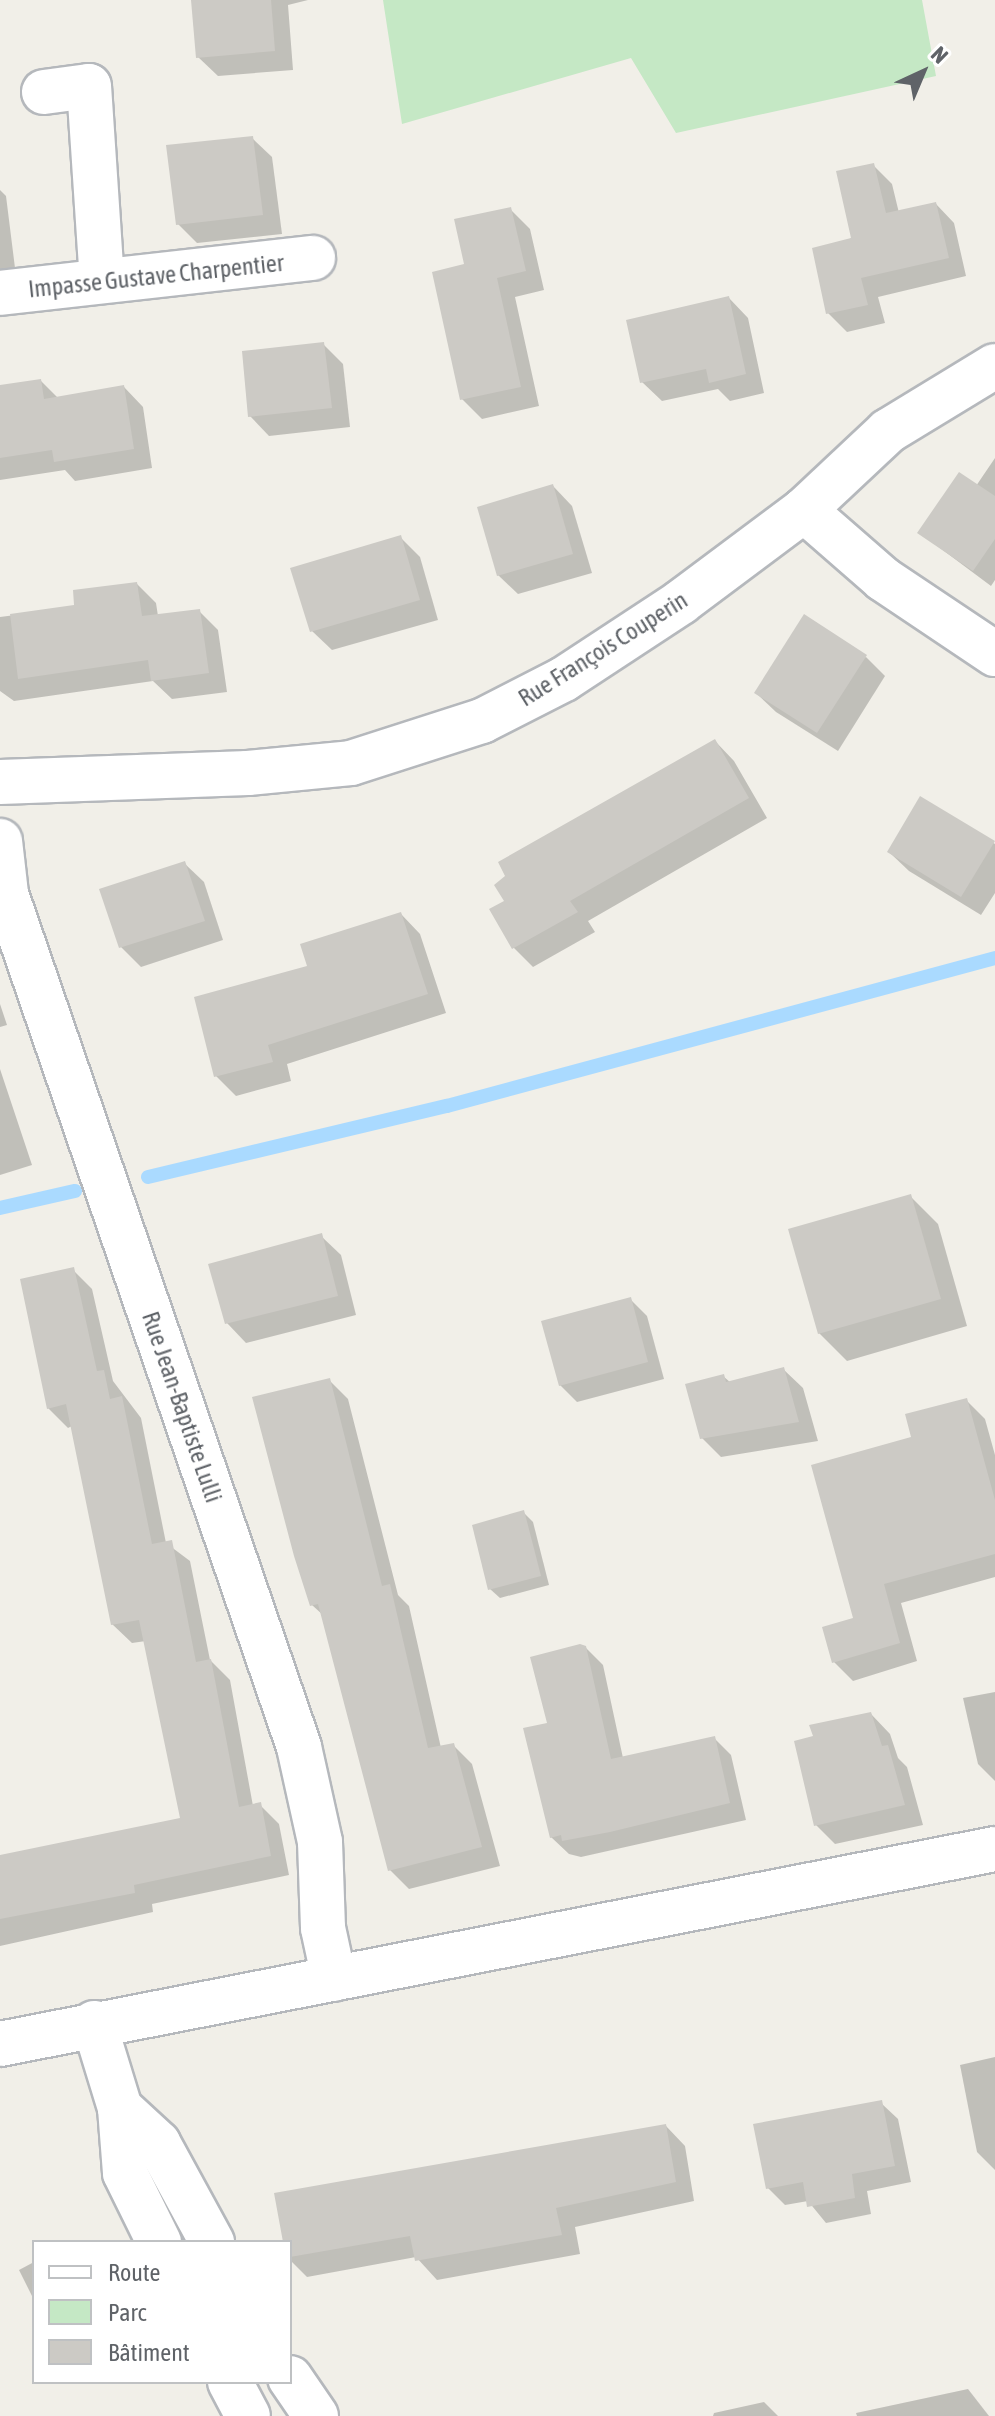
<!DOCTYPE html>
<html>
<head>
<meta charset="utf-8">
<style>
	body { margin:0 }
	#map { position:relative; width:995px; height:2416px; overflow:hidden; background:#f1efe8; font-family:"Asap Condensed",sans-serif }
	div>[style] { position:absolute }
	.green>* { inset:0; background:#c5e8c5 }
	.shadow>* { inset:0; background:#0003 }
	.stream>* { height:14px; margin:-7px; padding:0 7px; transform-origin:7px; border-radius:7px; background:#aadaff }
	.building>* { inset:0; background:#cccac5 }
	.roads { filter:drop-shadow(2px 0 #b5b8bc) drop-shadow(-2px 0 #b5b8bc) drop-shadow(0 2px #b5b8bc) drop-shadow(0 -2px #b5b8bc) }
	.street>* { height:44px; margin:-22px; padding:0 22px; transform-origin:22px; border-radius:22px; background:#fff }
	.secondary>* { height:44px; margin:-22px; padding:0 22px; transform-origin:22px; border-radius:22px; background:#fff }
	span { translate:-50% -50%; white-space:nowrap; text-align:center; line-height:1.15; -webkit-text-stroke:6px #fff; paint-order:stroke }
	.street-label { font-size:24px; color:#5f6368 }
	.legend { position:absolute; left:32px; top:2240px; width:260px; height:144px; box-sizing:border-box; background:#fff; border:2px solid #bfc1c3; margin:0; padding:10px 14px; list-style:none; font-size:24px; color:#5f6368 }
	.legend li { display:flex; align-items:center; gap:16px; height:40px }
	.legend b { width:40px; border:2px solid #bfc1c3 }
	.north { position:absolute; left:883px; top:32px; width:80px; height:80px; -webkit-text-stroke:6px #fff; paint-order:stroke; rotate:44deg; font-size:22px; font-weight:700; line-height:32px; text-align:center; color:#5f6368 }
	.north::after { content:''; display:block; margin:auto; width:28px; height:36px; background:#5f6368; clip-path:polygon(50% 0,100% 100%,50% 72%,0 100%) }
</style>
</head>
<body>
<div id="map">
	<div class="green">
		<i style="clip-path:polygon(383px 0,922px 0,936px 76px,676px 133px,631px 58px,402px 124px)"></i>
	</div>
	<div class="shadow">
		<i style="clip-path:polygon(193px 0,308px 0,288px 5px,293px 70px,218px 76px,198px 57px)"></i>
		<i style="clip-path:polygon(252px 138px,272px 157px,282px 234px,197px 243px,178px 224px)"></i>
		<i style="clip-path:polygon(873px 165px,892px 184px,899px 213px,936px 204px,954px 223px,966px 276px,878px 297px,885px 323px,847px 332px,828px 313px)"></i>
		<i style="clip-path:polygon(0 190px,6px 196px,15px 268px,0 270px)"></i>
		<i style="clip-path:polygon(510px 209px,530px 229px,544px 290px,515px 297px,539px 406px,482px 419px,462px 399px,467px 266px)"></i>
		<i style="clip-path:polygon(729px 298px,748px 318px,764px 393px,730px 401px,718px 389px,662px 401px,642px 382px)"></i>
		<i style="clip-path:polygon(323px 344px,343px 364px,350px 427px,269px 436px,250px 416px)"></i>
		<i style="clip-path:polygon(41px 381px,58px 398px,124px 387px,143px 407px,152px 468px,75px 481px,65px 470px,0 480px,0 387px)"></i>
		<i style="clip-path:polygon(995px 458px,995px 580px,991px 586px,920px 533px,976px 486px)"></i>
		<i style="clip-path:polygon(553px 486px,572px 506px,592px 573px,518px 594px,498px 575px)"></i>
		<i style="clip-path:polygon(400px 537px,420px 557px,438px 620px,332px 650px,312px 631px)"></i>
		<i style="clip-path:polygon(137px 584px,156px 603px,158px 616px,199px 611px,218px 630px,227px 692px,172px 699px,153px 681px,14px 701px,0 691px,0 617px,77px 607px)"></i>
		<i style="clip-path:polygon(866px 657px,885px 676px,838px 751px,776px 712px,756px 693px)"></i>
		<i style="clip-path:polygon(715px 741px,734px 761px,767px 818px,588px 921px,595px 932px,533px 967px,514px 948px,507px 901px)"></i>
		<i style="clip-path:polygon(921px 799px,995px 844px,995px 893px,981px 915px,909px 871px,889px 852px)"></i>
		<i style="clip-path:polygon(184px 863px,204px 882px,223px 940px,141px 967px,121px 947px)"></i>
		<i style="clip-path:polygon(401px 914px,420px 934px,446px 1013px,287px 1064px,291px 1081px,236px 1096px,216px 1076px,309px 968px)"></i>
		<i style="clip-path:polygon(0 1004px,7px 1025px,0 1027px)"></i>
		<i style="clip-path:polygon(0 1069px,32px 1165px,0 1175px)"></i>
		<i style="clip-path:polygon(911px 1197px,938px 1224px,967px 1326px,847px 1361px,819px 1333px)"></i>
		<i style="clip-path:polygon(321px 1236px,341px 1255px,356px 1315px,246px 1343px,227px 1323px)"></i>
		<i style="clip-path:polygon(73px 1270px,92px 1289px,113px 1381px,141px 1418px,166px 1543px,190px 1561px,210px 1660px,230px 1680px,253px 1806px,260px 1805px,279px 1824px,289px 1875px,152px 1904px,153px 1912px,0 1946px,0 1857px,182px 1820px,146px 1641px,132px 1643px,112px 1624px,72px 1426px,68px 1428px,48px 1408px)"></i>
		<i style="clip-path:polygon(630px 1299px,647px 1316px,664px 1379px,577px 1402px,560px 1385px)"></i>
		<i style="clip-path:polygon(783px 1369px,803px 1388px,818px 1441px,721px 1457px,702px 1438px,723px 1376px,731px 1383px)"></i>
		<i style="clip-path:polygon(329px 1380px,348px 1399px,398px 1595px,409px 1606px,441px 1748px,453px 1745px,472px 1764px,500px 1866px,409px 1889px,390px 1870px,324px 1616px,312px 1605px)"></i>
		<i style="clip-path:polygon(966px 1400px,985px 1419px,995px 1455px,995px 1577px,901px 1603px,917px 1661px,853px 1681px,834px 1662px,855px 1619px,914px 1439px)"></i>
		<i style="clip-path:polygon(524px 1513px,533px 1522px,549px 1585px,500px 1598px,490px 1589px)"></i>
		<i style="clip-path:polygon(586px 1648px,603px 1665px,623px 1758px,714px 1738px,731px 1755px,746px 1820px,581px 1857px,569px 1854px,551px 1837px,550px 1724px)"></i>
		<i style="clip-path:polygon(995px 1692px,995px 1781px,978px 1764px,963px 1698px)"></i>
		<i style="clip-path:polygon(871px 1714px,890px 1734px,898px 1758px,907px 1767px,923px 1825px,835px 1844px,816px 1825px,815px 1738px)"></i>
		<i style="clip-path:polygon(995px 2057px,995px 2170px,977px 2152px,960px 2065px)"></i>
		<i style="clip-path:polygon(881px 2103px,898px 2119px,911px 2182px,867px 2191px,871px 2214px,826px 2223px,808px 2201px,785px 2205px,768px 2188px)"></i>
		<i style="clip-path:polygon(666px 2126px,685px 2146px,694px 2201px,575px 2227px,580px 2254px,437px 2280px,416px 2257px,307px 2277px,290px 2260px,290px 2242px,285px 2242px)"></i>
		<i style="clip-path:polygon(34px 2262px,34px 2300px,19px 2270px)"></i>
		<i style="clip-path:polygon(968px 2389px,989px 2416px,857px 2416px,856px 2413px)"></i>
		<i style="clip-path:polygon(764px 2402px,778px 2416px,713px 2416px,714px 2413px)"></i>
	</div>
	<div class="stream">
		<i style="left:148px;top:1177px;width:307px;rotate:-13.4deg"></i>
		<i style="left:447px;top:1106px;width:568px;rotate:-15.11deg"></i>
		<i style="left:0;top:1208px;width:77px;rotate:-12.8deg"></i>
	</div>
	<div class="building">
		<i style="clip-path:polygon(191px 0,271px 0,275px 51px,196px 58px)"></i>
		<i style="clip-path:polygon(253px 136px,263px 215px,176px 225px,166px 145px)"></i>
		<i style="clip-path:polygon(874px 163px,886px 213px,936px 202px,949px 258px,861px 278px,868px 305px,826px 314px,812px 248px,851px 238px,836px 171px)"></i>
		<i style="clip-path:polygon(511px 207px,526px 271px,497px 278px,521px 387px,460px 400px,432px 272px,464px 264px,454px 219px)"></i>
		<i style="clip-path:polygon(729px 296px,746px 374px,709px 383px,706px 369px,640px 383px,626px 320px)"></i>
		<i style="clip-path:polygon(324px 342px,332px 408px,248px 417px,242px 351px)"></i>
		<i style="clip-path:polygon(41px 379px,44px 399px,124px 385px,134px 449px,54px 462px,52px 450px,0 458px,0 385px)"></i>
		<i style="clip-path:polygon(959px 472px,995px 496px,995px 539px,973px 571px,917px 533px)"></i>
		<i style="clip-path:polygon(553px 484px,573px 554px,497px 576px,477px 507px)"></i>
		<i style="clip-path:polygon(401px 535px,420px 600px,310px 632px,290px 568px)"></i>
		<i style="clip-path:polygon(137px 582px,142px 616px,200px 609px,209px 673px,151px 681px,148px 660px,18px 679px,10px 614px,74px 605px,73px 590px)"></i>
		<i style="clip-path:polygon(804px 614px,867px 655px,817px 733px,754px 693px)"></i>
		<i style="clip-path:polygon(715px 739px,749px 798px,570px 901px,578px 912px,512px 949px,489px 909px,504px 901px,494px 885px,505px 876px,498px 862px)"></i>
		<i style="clip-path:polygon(920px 796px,995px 841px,961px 897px,887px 852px)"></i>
		<i style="clip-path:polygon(185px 861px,205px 921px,119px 948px,99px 889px)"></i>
		<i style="clip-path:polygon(401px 912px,428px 994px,268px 1045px,273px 1062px,214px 1077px,194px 997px,307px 966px,300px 944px)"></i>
		<i style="clip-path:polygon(911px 1194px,941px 1299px,818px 1334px,788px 1229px)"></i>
		<i style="clip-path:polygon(322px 1233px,338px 1296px,225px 1324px,208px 1264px)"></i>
		<i style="clip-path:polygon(74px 1267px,97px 1371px,104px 1370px,110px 1399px,122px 1396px,152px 1544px,172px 1540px,196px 1662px,211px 1659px,239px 1807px,261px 1802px,271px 1856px,134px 1885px,135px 1893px,0 1919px,0 1855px,180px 1818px,139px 1620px,111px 1625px,66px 1404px,47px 1409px,20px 1279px)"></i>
		<i style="clip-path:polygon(631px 1297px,648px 1362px,559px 1386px,541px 1321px)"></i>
		<i style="clip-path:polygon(784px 1367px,799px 1422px,700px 1439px,685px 1384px,724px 1374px,726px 1382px)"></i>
		<i style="clip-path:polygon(330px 1378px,382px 1586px,390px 1584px,428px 1748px,454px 1743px,482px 1847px,388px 1871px,318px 1604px,310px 1606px,294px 1556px,252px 1397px)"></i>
		<i style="clip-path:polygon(967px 1398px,995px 1500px,995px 1554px,884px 1584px,900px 1643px,832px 1663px,822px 1627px,853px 1618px,811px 1465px,911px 1437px,905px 1414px)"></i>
		<i style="clip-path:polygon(524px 1510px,541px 1576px,488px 1590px,472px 1525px)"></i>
		<i style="clip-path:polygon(580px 1644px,586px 1646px,611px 1759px,715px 1736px,730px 1803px,610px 1832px,562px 1841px,561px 1835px,550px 1838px,523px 1728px,547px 1723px,530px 1657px)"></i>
		<i style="clip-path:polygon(871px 1712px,882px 1746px,888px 1745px,905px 1805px,814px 1826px,794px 1741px,813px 1736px,809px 1725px)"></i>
		<i style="clip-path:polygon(882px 2100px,895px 2166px,852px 2174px,855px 2198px,807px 2207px,803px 2182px,766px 2189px,753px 2124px)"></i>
		<i style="clip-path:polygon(666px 2124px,676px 2182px,556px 2208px,562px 2235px,415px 2261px,410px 2236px,290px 2257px,290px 2242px,283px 2242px,274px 2193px)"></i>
	</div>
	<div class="roads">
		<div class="street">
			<i style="left:44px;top:92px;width:45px;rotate:-7.6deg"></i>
			<i style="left:89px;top:86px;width:194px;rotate:86.2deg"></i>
			<i style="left:0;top:293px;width:315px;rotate:-6.4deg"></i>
			<i style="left:804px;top:510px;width:105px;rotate:41.1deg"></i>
			<i style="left:883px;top:579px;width:135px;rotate:33.8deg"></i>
			<i style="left:0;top:782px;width:248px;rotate:-2.1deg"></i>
			<i style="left:248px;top:773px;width:103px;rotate:-5.5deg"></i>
			<i style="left:351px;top:763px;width:138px;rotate:-17.8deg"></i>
			<i style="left:482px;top:721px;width:92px;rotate:-27.1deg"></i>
			<i style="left:564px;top:679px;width:140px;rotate:-33.3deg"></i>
			<i style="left:681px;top:602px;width:154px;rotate:-36.8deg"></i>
			<i style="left:804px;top:510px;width:115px;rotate:-43.2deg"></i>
			<i style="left:888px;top:431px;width:125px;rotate:-31.3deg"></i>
			<i style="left:0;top:841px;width:53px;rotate:83.5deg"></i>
			<i style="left:6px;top:894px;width:902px;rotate:71.04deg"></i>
			<i style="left:299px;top:1747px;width:97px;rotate:77.5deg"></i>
			<i style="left:320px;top:1842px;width:86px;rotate:88deg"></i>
			<i style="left:323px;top:1928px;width:52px;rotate:77.8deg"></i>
			<i style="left:94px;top:2023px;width:89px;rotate:73deg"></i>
			<i style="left:120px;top:2108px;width:52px;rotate:42.6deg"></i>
			<i style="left:158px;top:2143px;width:113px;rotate:61.4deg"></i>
			<i style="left:120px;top:2108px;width:65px;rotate:85.6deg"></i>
			<i style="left:125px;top:2173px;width:77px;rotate:63.8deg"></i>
			<i style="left:290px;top:2378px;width:46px;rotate:55.6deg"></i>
			<i style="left:230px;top:2382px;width:38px;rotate:62deg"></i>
		</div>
		<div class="secondary">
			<i style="left:0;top:2044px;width:1014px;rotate:-11.09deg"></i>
		</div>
	</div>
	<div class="street-label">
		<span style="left:156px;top:276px;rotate:-6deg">Impasse Gustave Charpentier</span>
		<span style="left:603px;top:649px;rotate:-32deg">Rue François Couperin</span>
		<span style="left:182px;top:1407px;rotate:71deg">Rue Jean-Baptiste Lulli</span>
	</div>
	<ul class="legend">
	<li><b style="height:10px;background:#fff"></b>Route</li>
	<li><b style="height:22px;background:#c5e8c5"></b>Parc</li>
	<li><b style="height:22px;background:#cccac5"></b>Bâtiment</li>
	</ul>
	<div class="north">N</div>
</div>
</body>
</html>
